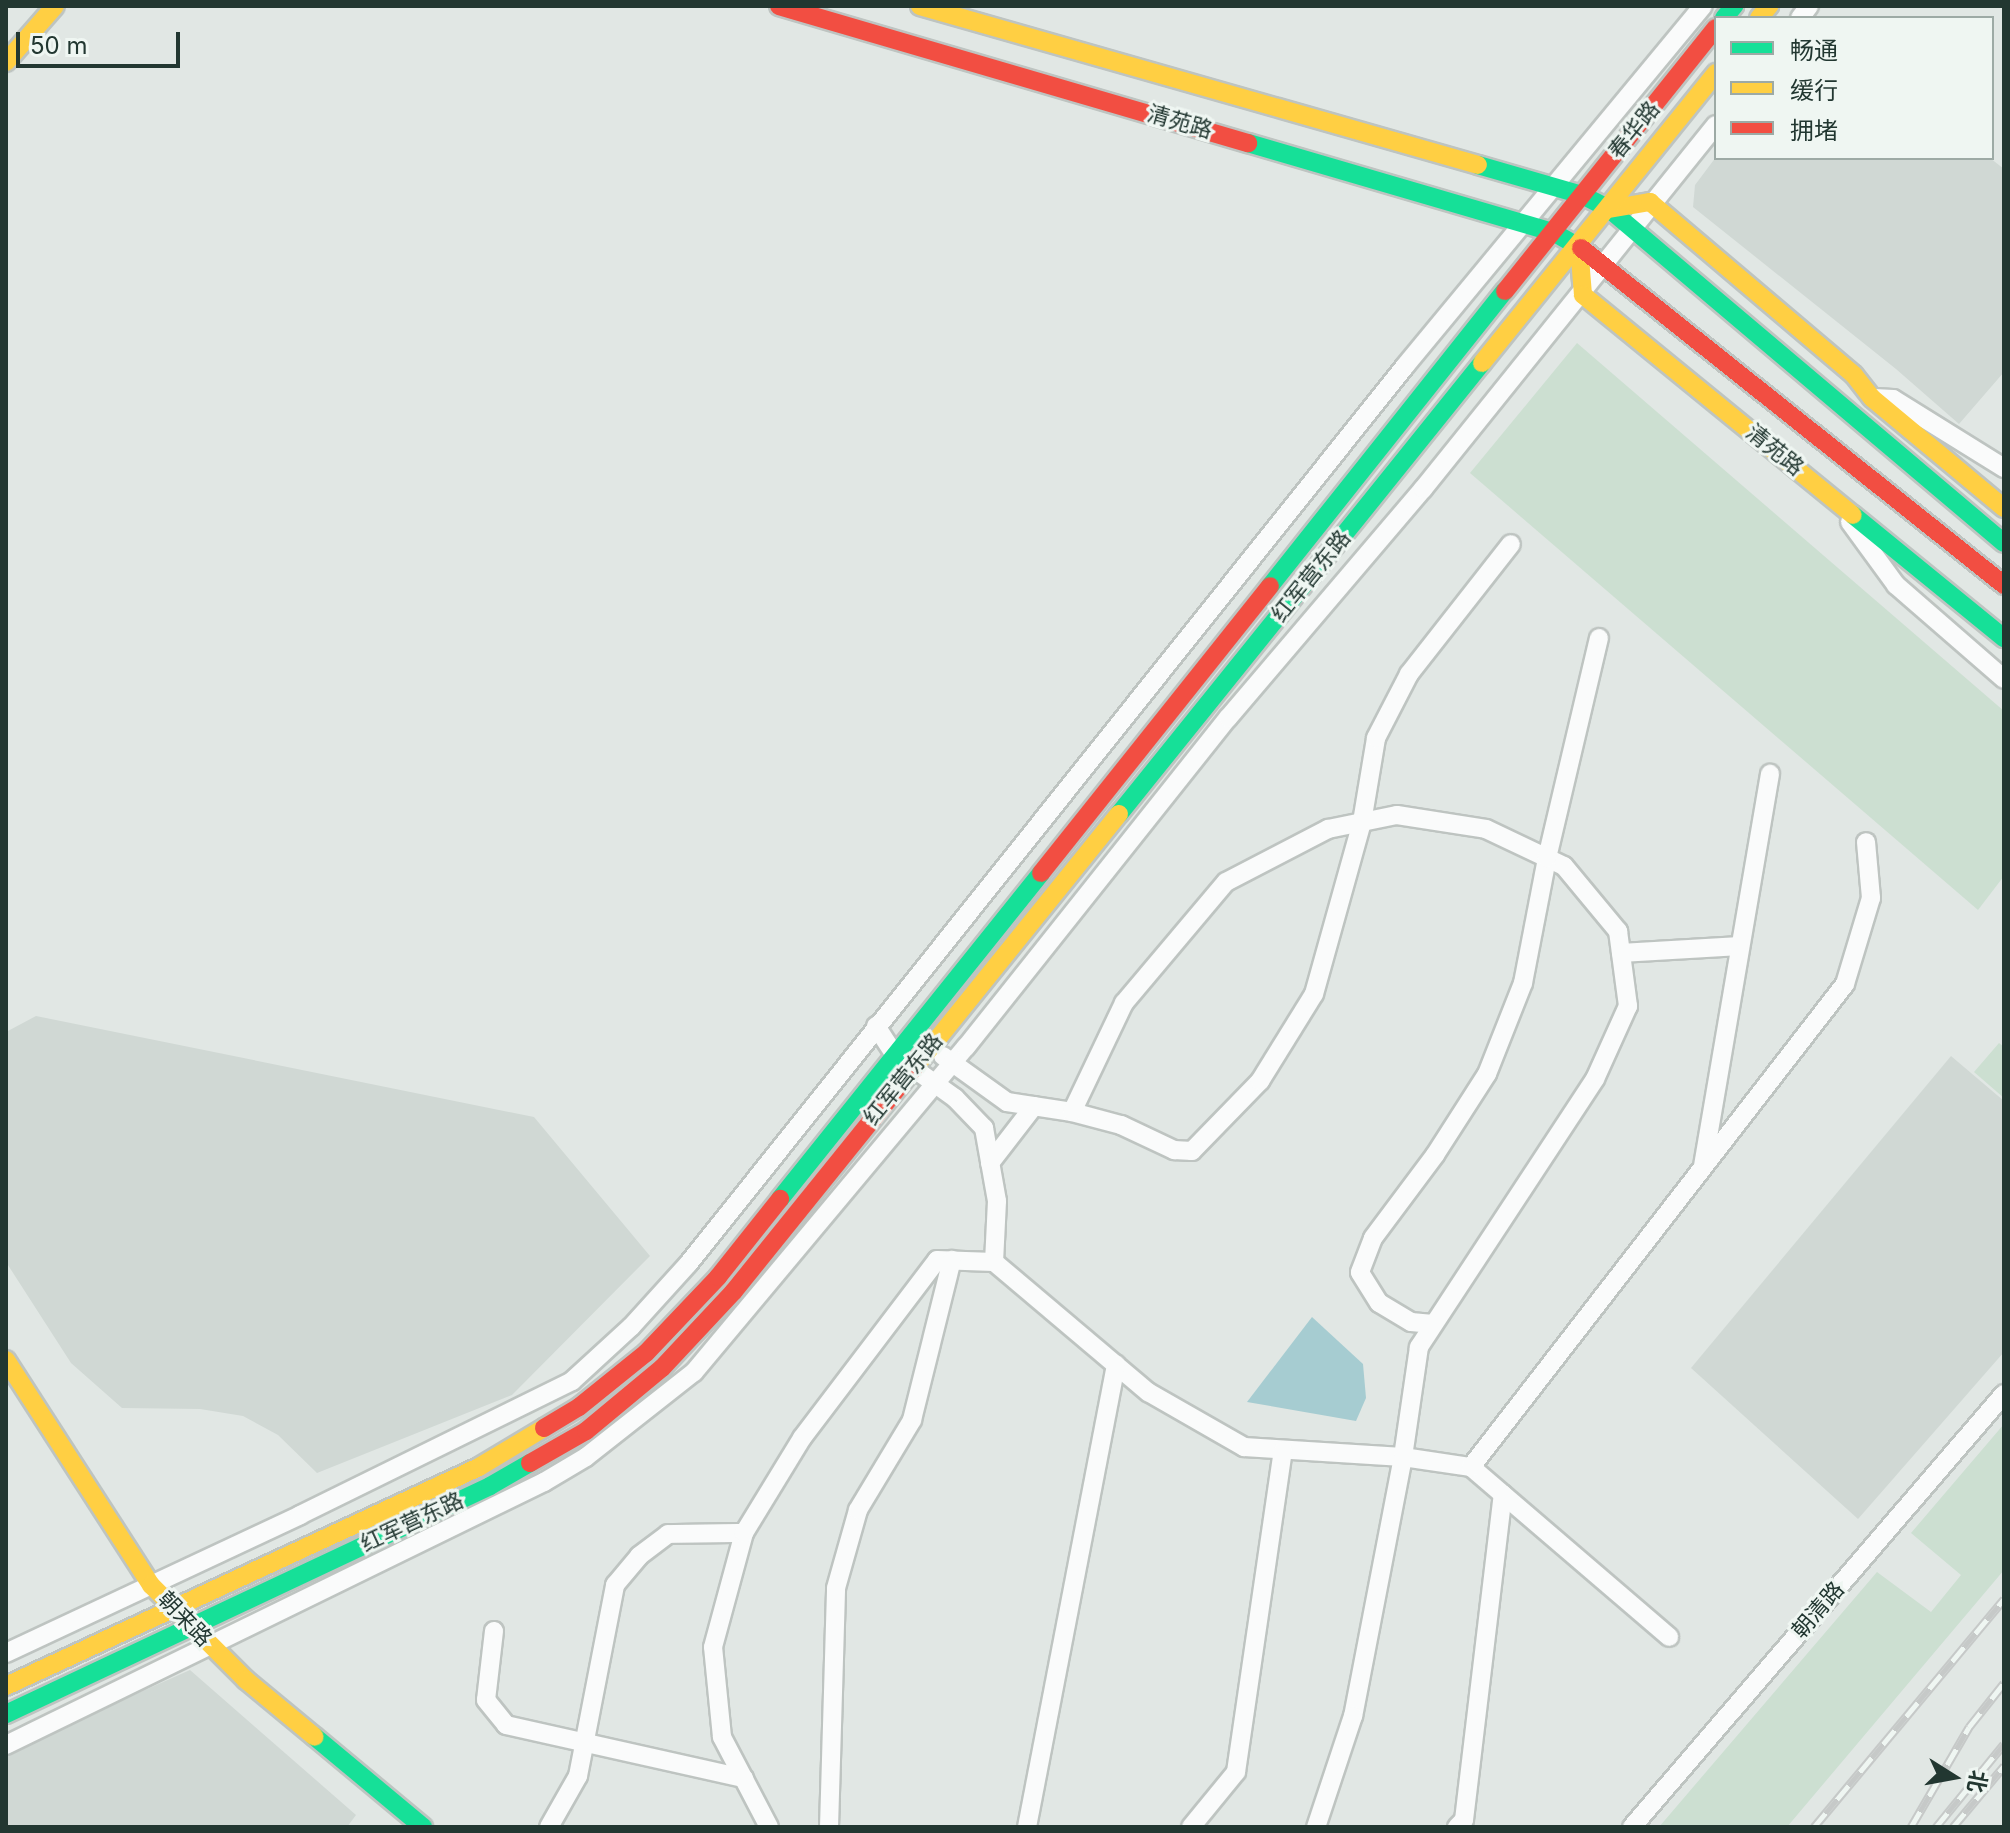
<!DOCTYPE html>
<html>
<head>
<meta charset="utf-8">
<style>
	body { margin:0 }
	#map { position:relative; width:2010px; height:1833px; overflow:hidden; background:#e1e7e4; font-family:Inter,"Noto Sans SC",sans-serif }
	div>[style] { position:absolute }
	.built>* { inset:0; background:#d0d8d4 }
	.green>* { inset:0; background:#ccdfd1 }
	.water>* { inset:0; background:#a6ccd1 }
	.roads { filter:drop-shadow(2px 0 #bec4c1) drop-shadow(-2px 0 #bec4c1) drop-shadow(0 2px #bec4c1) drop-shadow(0 -2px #bec4c1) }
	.street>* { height:18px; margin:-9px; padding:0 9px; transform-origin:9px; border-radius:9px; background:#fafbfb }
	.fast>* { height:18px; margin:-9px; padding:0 9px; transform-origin:9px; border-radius:9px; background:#16e098 }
	.slow>* { height:18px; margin:-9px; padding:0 9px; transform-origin:9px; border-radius:9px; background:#ffcf43 }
	.jam>* { height:18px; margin:-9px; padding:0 9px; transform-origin:9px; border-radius:9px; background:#f24e42 }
	.rail>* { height:9px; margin-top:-4.5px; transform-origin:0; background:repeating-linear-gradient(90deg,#eff6f2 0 18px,#c6c9c8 0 36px); box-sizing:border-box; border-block:2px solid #c6c9c8 }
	span { translate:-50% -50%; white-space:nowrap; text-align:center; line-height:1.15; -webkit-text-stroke:6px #eff6f2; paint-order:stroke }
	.street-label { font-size:22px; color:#223731 }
	.frame { position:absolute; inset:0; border:8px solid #223731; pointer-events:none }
	.legend { position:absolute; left:1714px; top:16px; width:280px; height:144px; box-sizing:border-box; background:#eff6f2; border:2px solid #9daaa5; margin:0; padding:10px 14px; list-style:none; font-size:24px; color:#223731 }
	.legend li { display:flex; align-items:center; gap:16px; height:40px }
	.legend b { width:40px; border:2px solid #9daaa5 }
	.north { position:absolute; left:1914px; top:1737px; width:80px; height:80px; -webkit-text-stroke:6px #eff6f2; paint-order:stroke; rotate:101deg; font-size:22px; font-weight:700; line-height:32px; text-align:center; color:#223731 }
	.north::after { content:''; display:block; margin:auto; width:28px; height:36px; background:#223731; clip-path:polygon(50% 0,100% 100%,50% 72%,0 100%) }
	.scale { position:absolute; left:16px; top:32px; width:164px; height:36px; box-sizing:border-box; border:4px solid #223731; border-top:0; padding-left:10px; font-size:24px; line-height:28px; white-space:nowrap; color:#223731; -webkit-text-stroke:6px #eff6f2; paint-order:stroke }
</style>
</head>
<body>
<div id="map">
	<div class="built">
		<i style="clip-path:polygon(1716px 157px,1990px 158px,2004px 169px,2004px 372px,1959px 424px,1896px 369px,1693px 207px,1695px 185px)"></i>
		<i style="clip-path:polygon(36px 1016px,534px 1117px,650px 1256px,512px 1395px,317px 1473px,278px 1435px,243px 1416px,200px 1409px,122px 1408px,71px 1363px,6px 1262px,6px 1032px)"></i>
		<i style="clip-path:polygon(1951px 1056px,2004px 1101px,2004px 1352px,1858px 1519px,1691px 1368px)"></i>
		<i style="clip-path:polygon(190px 1670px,356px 1815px,347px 1827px,6px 1827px,6px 1752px)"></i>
	</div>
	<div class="green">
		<i style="clip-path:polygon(1577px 343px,2004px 711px,2004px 876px,1978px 910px,1470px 473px)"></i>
		<i style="clip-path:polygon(1999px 1043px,2004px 1047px,2004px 1098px,1974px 1072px)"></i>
		<i style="clip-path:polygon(2004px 1424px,2004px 1570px,1787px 1827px,1659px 1827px,1877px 1572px,1931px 1612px,1961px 1575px,1911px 1533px)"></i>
	</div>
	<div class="water">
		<i style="clip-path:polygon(1312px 1317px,1363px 1364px,1366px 1398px,1356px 1421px,1247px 1402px)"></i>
	</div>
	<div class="roads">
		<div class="street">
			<i style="left:1800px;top:18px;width:15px;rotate:-53deg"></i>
			<i style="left:1874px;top:398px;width:19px;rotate:3deg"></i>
			<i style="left:1893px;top:399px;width:131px;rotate:31.9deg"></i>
			<i style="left:1850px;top:522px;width:78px;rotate:53.9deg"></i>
			<i style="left:1896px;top:585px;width:143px;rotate:41deg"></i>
			<i style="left:1621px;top:953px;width:119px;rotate:-3.4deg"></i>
			<i style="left:876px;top:1026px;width:35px;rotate:57deg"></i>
			<i style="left:895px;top:1055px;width:74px;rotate:35.6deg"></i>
			<i style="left:955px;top:1098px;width:42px;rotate:46deg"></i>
			<i style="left:984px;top:1128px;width:74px;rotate:79.9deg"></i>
			<i style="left:997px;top:1201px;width:61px;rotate:92.8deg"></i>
			<i style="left:994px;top:1262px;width:202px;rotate:40.2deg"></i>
			<i style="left:1148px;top:1392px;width:111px;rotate:29.8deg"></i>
			<i style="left:1244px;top:1447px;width:159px;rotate:3.6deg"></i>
			<i style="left:1403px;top:1457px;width:69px;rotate:8.4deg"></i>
			<i style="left:1471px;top:1467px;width:261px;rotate:40.6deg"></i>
			<i style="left:943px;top:1056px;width:79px;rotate:35.7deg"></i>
			<i style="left:1007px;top:1102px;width:66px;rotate:8.7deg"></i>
			<i style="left:1072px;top:1112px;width:51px;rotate:14.9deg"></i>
			<i style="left:1121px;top:1125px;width:59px;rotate:25.3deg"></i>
			<i style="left:1174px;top:1150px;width:18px;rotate:3deg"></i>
			<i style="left:1192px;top:1151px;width:98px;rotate:-45.8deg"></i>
			<i style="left:1260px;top:1081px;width:102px;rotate:-58.2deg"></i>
			<i style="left:1314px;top:994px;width:179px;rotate:-74.4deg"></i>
			<i style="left:1362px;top:822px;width:85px;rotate:-80.5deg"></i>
			<i style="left:1376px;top:738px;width:72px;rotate:-62.7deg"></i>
			<i style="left:1409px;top:674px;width:165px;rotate:-51.9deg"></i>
			<i style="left:1072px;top:1112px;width:121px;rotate:-64.5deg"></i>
			<i style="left:1124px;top:1003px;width:158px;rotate:-49.9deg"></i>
			<i style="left:1226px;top:882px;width:115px;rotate:-27.5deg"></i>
			<i style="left:1328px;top:829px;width:70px;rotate:-11.5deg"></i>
			<i style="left:1397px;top:815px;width:90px;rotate:8.9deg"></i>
			<i style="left:1486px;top:829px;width:86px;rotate:25.4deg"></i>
			<i style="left:1564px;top:866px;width:85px;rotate:50.3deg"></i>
			<i style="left:1618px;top:931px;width:76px;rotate:82.4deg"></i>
			<i style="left:1628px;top:1006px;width:80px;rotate:114.3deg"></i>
			<i style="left:1595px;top:1079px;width:321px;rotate:123.3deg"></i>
			<i style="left:1419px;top:1347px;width:111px;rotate:98.3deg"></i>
			<i style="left:1403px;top:1457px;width:264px;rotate:100.9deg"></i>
			<i style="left:1353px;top:1716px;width:117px;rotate:108.4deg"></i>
			<i style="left:990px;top:1163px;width:72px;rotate:-52.3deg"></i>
			<i style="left:1703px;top:1166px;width:398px;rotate:-80.3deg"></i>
			<i style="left:1433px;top:1324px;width:22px;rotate:-175deg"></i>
			<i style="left:1411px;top:1322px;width:37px;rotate:-149deg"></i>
			<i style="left:1379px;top:1303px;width:36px;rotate:-122deg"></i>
			<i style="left:1360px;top:1272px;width:36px;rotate:-69deg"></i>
			<i style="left:1373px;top:1238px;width:104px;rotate:-53.2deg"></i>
			<i style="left:1435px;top:1155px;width:96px;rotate:-57.3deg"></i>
			<i style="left:1487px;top:1074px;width:98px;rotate:-68.4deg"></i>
			<i style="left:1523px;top:983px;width:127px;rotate:-79.1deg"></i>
			<i style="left:1547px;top:858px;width:226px;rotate:-76.7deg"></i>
			<i style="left:1471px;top:1467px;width:611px;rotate:-52.25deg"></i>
			<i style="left:1845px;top:984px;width:90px;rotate:-73.2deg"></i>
			<i style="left:1871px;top:898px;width:56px;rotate:-95.1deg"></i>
			<i style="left:494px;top:1631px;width:69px;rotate:96.6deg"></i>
			<i style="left:486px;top:1700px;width:32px;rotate:51deg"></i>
			<i style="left:506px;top:1725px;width:244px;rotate:12.6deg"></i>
			<i style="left:6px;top:1653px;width:325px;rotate:-25.1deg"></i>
			<i style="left:300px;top:1515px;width:303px;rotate:-26.2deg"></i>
			<i style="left:572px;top:1381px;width:80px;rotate:-42.5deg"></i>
			<i style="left:631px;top:1327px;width:86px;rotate:-47.8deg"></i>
			<i style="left:689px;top:1263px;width:1148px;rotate:-51.4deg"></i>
			<i style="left:1405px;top:366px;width:467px;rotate:-50.4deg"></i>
			<i style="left:6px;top:1745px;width:599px;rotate:-26.05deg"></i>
			<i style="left:544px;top:1482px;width:49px;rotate:-30.8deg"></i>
			<i style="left:586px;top:1457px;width:137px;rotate:-38.2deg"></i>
			<i style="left:694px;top:1372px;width:424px;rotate:-50.1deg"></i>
			<i style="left:966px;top:1047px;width:421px;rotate:-51.5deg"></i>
			<i style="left:1228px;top:718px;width:301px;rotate:-49.6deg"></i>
			<i style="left:1423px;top:489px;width:467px;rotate:-51.2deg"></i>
			<i style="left:549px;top:1827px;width:59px;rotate:-60.4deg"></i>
			<i style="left:578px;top:1776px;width:195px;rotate:-79deg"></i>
			<i style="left:615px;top:1585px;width:38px;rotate:-50deg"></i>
			<i style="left:639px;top:1556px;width:36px;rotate:-37deg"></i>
			<i style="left:668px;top:1534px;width:76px;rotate:-0.8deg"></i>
			<i style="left:769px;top:1827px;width:102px;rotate:-117.6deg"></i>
			<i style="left:722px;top:1737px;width:90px;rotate:-95.7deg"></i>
			<i style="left:713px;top:1647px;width:118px;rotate:-74.8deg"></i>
			<i style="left:744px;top:1533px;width:111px;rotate:-58.6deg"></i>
			<i style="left:802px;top:1438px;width:223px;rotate:-52.8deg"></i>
			<i style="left:937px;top:1260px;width:57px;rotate:2deg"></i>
			<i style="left:829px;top:1827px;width:239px;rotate:-88.3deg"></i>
			<i style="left:836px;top:1588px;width:81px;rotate:-74.2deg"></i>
			<i style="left:858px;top:1510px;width:105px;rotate:-59deg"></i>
			<i style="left:912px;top:1420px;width:165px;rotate:-76deg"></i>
			<i style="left:1027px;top:1827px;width:471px;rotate:-79.1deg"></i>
			<i style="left:1191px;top:1827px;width:71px;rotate:-50.7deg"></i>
			<i style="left:1236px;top:1772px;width:325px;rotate:-81.7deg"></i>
			<i style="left:1457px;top:1827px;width:10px;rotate:-45deg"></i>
			<i style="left:1464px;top:1820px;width:328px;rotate:-83.2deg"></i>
			<i style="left:1632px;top:1827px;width:571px;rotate:-49.33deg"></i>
		</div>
		<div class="fast">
			<i style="left:1724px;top:18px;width:16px;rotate:-50deg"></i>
			<i style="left:1248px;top:143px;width:318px;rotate:16.3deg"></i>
			<i style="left:1553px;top:232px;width:32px;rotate:30deg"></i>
			<i style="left:1478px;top:165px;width:108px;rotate:16.1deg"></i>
			<i style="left:1582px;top:195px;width:30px;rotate:27deg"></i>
			<i style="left:1609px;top:209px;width:517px;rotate:40.22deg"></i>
			<i style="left:1853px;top:515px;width:195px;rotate:39.2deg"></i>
			<i style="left:1270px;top:586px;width:377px;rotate:-51.5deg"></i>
			<i style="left:1119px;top:814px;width:579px;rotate:-51.17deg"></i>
			<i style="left:780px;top:1199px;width:418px;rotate:-51.3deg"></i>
			<i style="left:6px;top:1714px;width:535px;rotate:-25.22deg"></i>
			<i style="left:490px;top:1486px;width:46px;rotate:-29.9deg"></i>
			<i style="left:315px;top:1737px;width:141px;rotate:39.8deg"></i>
		</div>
		<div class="slow">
			<i style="left:920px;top:6px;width:580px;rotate:15.9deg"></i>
			<i style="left:1759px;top:18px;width:16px;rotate:-50deg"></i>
			<i style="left:6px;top:62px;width:74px;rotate:-48.8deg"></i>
			<i style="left:1609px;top:209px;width:42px;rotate:-9.7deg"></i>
			<i style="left:1650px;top:202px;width:267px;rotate:40.3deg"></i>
			<i style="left:1854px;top:375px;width:29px;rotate:52deg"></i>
			<i style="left:1872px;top:398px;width:172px;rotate:39.8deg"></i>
			<i style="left:1579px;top:246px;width:49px;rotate:85.3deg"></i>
			<i style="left:1583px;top:295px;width:348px;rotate:39.2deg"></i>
			<i style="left:1482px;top:363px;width:373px;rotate:-51.1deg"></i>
			<i style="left:918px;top:1063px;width:320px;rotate:-51.1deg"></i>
			<i style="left:6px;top:1360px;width:268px;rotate:57.2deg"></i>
			<i style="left:151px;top:1585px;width:134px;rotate:45deg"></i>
			<i style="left:246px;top:1680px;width:89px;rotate:39.6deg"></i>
			<i style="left:6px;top:1686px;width:521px;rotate:-24.84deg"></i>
			<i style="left:479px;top:1467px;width:76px;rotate:-31deg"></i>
		</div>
		<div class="jam">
			<i style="left:779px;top:6px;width:489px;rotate:16.3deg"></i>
			<i style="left:1581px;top:248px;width:541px;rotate:38.54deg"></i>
			<i style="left:1505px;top:291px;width:337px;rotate:-51.3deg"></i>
			<i style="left:1041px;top:873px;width:367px;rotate:-51.4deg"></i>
			<i style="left:544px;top:1428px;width:41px;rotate:-31deg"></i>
			<i style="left:579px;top:1407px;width:86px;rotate:-38.9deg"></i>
			<i style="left:646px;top:1353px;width:105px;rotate:-46.5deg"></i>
			<i style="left:718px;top:1277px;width:100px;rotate:-51.5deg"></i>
			<i style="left:530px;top:1463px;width:64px;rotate:-29.7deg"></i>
			<i style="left:586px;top:1431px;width:99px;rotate:-39.7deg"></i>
			<i style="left:662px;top:1368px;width:105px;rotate:-46.9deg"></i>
			<i style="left:734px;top:1291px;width:293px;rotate:-51.1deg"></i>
		</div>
	</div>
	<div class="rail">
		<i style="left:1814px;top:1827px;width:297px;rotate:-50.2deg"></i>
		<i style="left:1911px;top:1827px;width:116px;rotate:-59.9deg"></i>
		<i style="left:1969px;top:1727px;width:56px;rotate:-51.5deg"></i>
		<i style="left:1936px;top:1827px;width:107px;rotate:-50.7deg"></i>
		<i style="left:1953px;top:1827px;width:80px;rotate:-50.1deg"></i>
	</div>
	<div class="street-label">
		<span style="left:1180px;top:122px;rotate:16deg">清苑路</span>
		<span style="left:1634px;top:130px;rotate:-51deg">春华路</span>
		<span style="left:1775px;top:450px;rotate:39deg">清苑路</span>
		<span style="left:1311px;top:576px;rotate:-51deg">红军营东路</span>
		<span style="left:903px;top:1079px;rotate:-51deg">红军营东路</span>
		<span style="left:412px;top:1522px;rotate:-25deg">红军营东路</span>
		<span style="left:1818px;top:1610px;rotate:-49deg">朝清路</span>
		<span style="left:185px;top:1619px;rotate:46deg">朝来路</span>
	</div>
	<div class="frame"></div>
	<ul class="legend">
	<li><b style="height:10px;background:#16e098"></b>畅通</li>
	<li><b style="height:10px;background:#ffcf43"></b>缓行</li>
	<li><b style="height:10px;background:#f24e42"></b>拥堵</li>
	</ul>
	<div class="north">北</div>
	<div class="scale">50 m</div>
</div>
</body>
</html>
